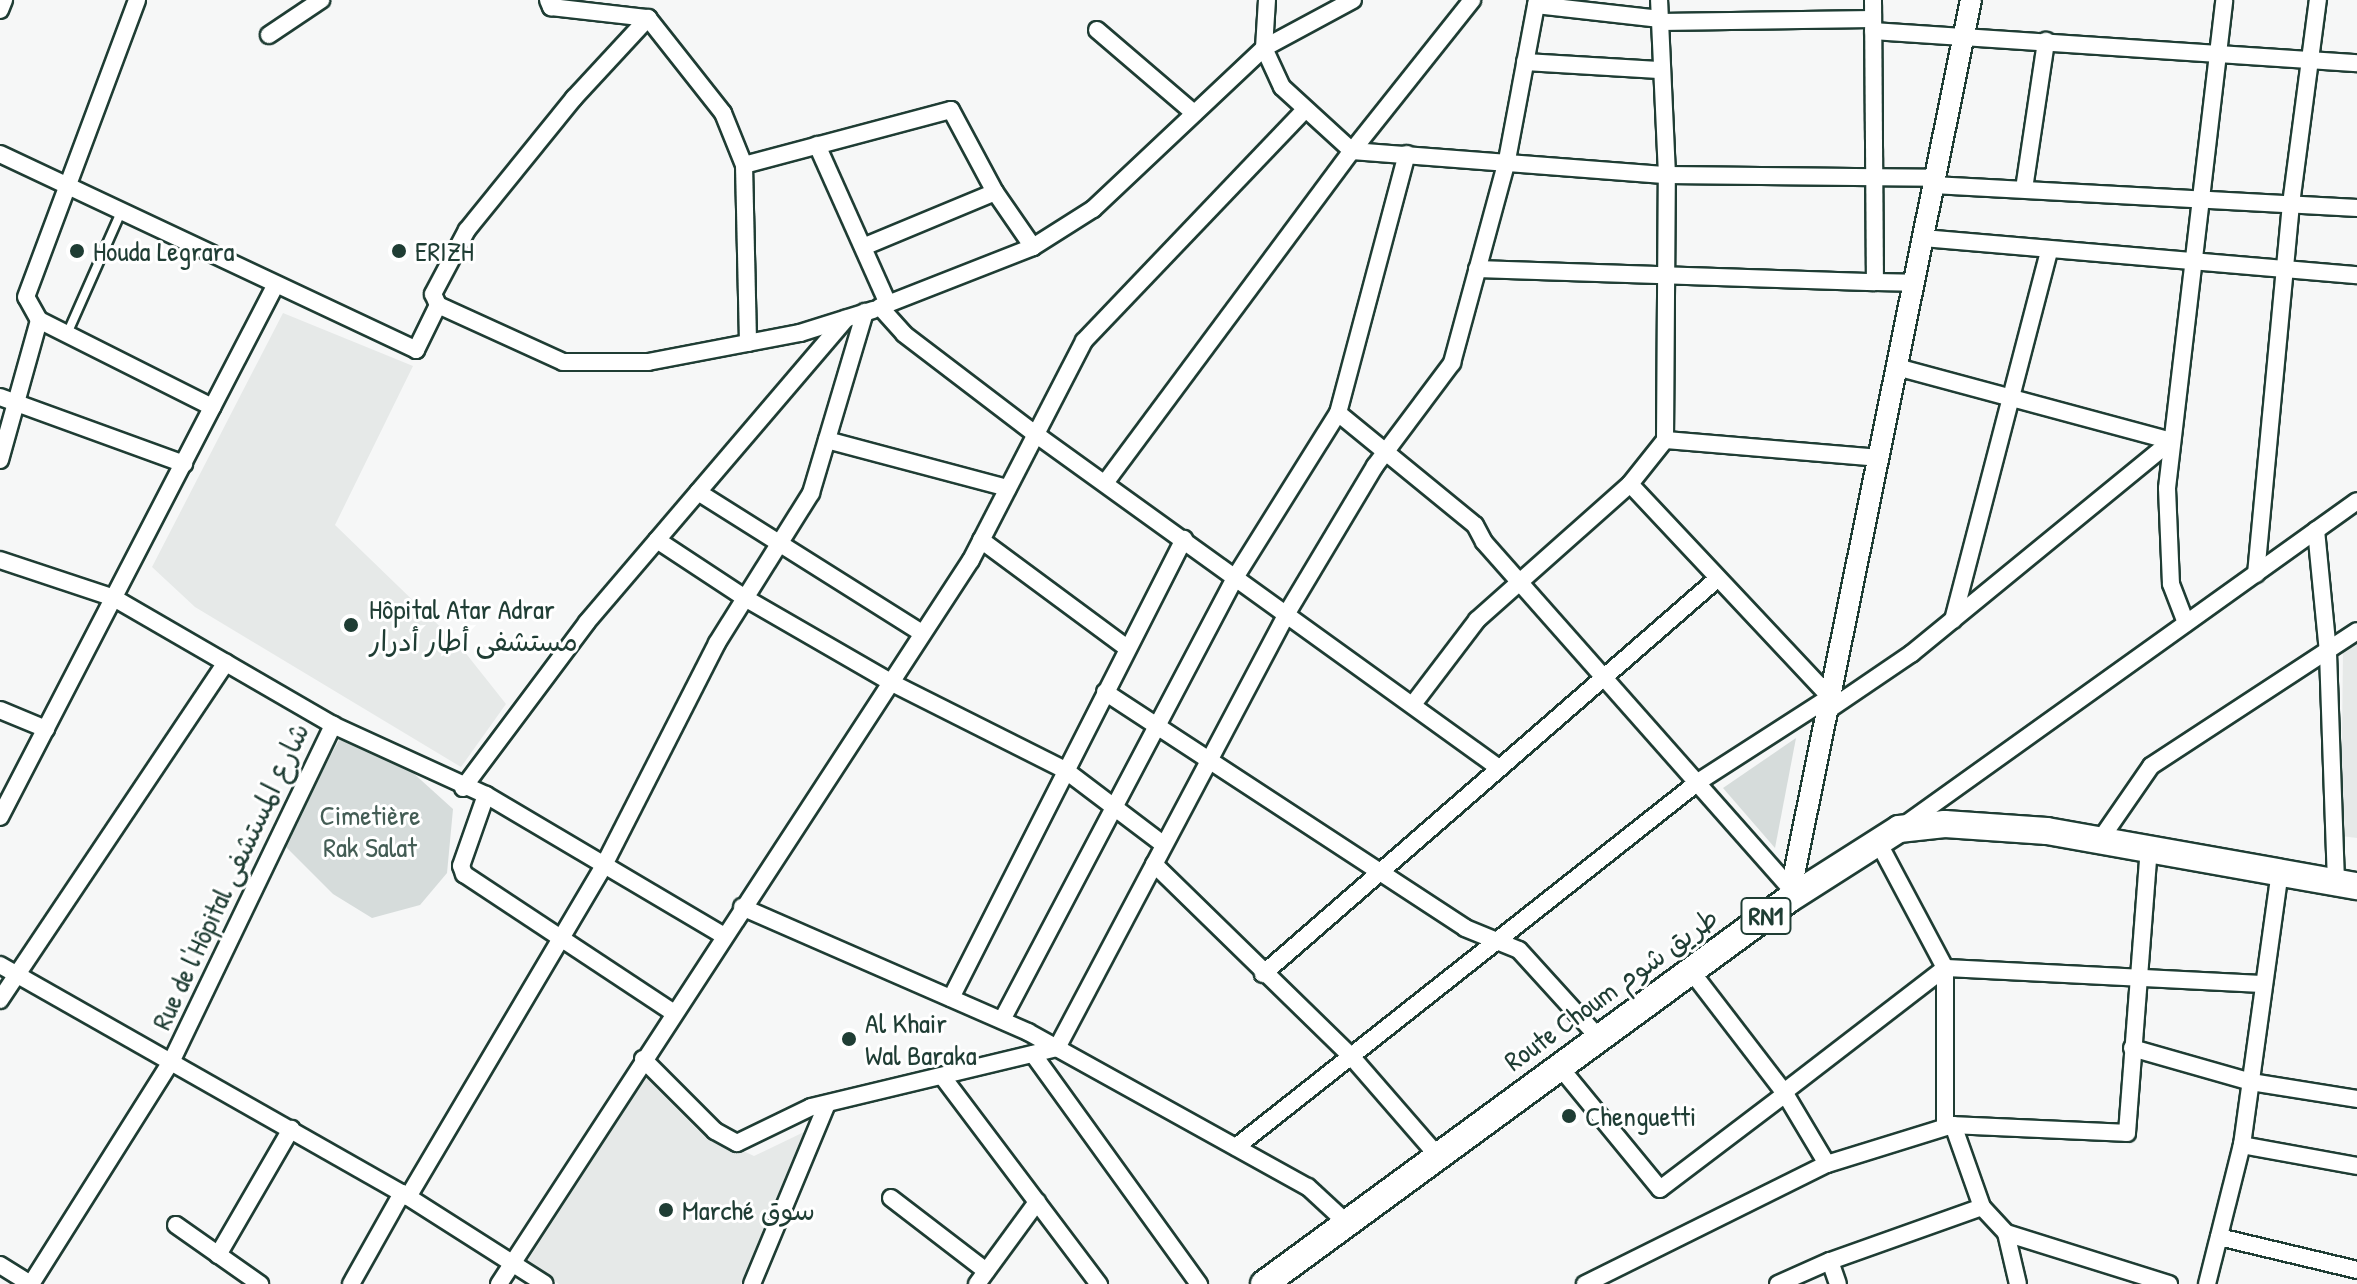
<!DOCTYPE html>
<html>
<head>
<meta charset="utf-8">
<style>
	body { margin:0 }
	#map { position:relative; width:2357px; height:1284px; overflow:hidden; background:#f6f7f7; font-family:"Patrick Hand","Playpen Sans Arabic",sans-serif }
	div>[style] { position:absolute }
	.built>* { inset:0; background:#e6e9e8 }
	.green>* { inset:0; background:#d6dcdb }
	.roads { filter:drop-shadow(2px 0 #1f3d34) drop-shadow(-2px 0 #1f3d34) drop-shadow(0 2px #1f3d34) drop-shadow(0 -2px #1f3d34) }
	.service>* { height:8px; margin:-4px; padding:0 4px; transform-origin:4px; border-radius:4px; background:#fff }
	.minor>* { height:16px; margin:-8px; padding:0 8px; transform-origin:8px; border-radius:8px; background:#fff }
	.tertiary>* { height:20px; margin:-10px; padding:0 10px; transform-origin:10px; border-radius:10px; background:#fff }
	.trunk>* { height:26px; margin:-13px; padding:0 13px; transform-origin:13px; border-radius:13px; background:#fff }
	.dots>* { width:22px; height:22px; translate:-50% -50%; box-sizing:border-box; border:4px solid #fff; border-radius:50% }
	span { translate:-50% -50%; white-space:nowrap; text-align:center; line-height:1.15; -webkit-text-stroke:6px #fff; paint-order:stroke }
	.shield-label span { padding:2px 6px; background:#fff; border:2px solid; border-radius:6px; -webkit-text-stroke-width:0 }
	.shield-label { font-size:26px; color:#1f3d34; font-weight:700 }
	.poi-label { font-size:28px; color:#1f3d34 }
	.left { translate:0 -50%; text-align:left }
	.park-label { font-size:28px; color:#445d55 }
	.street-label { font-size:28px; color:#1f3d34 }
</style>
</head>
<body>
<div id="map">
	<div class="built">
		<i style="clip-path:polygon(283px 313px,413px 366px,335px 525px,460px 646px,506px 704px,461px 767px,195px 607px,152px 567px)"></i>
		<i style="clip-path:polygon(2357px 642px,2357px 838px,2341px 836px,2343px 650px)"></i>
		<i style="clip-path:polygon(646px 1077px,698px 1130px,754px 1156px,804px 1132px,741px 1284px,559px 1284px,526px 1263px)"></i>
	</div>
	<div class="green">
		<i style="clip-path:polygon(1796px 738px,1775px 848px,1723px 788px)"></i>
		<i style="clip-path:polygon(339px 740px,390px 752px,453px 809px,447px 873px,420px 905px,372px 918px,333px 894px,283px 844px)"></i>
	</div>
	<div class="roads">
		<div class="service">
			<i style="left:67px;top:334px;width:133px;rotate:-66.1deg"></i>
		</div>
		<div class="minor">
			<i style="left:548px;top:0;width:8px;rotate:67deg"></i>
			<i style="left:551px;top:7px;width:98px;rotate:6.5deg"></i>
			<i style="left:648px;top:18px;width:121px;rotate:51.7deg"></i>
			<i style="left:723px;top:113px;width:56px;rotate:68deg"></i>
			<i style="left:744px;top:165px;width:178px;rotate:88.7deg"></i>
			<i style="left:1267px;top:0;width:48px;rotate:93.6deg"></i>
			<i style="left:1264px;top:48px;width:43px;rotate:65.2deg"></i>
			<i style="left:1282px;top:87px;width:95px;rotate:42.4deg"></i>
			<i style="left:1352px;top:151px;width:316px;rotate:4.4deg"></i>
			<i style="left:1667px;top:175px;width:268px;rotate:0.6deg"></i>
			<i style="left:1353px;top:0;width:101px;rotate:151.7deg"></i>
			<i style="left:1264px;top:48px;width:235px;rotate:136.7deg"></i>
			<i style="left:1093px;top:209px;width:71px;rotate:147.7deg"></i>
			<i style="left:1033px;top:247px;width:164px;rotate:158.6deg"></i>
			<i style="left:880px;top:307px;width:36px;rotate:48deg"></i>
			<i style="left:904px;top:334px;width:163px;rotate:37.3deg"></i>
			<i style="left:1034px;top:433px;width:573px;rotate:35.77deg"></i>
			<i style="left:1873px;top:0;width:282px;rotate:89.6deg"></i>
			<i style="left:1875px;top:282px;width:39px;rotate:1deg"></i>
			<i style="left:1536px;top:5px;width:125px;rotate:6.4deg"></i>
			<i style="left:0;top:10px;width:11px;rotate:-68deg"></i>
			<i style="left:1660px;top:22px;width:213px;rotate:-0.8deg"></i>
			<i style="left:1097px;top:30px;width:128px;rotate:40.6deg"></i>
			<i style="left:1873px;top:31px;width:485px;rotate:3.8deg"></i>
			<i style="left:269px;top:35px;width:63px;rotate:-33.9deg"></i>
			<i style="left:1525px;top:62px;width:134px;rotate:3.4deg"></i>
			<i style="left:817px;top:145px;width:174px;rotate:65.9deg"></i>
			<i style="left:0;top:154px;width:460px;rotate:25.2deg"></i>
			<i style="left:416px;top:350px;width:50px;rotate:-63.9deg"></i>
			<i style="left:438px;top:305px;width:137px;rotate:24.5deg"></i>
			<i style="left:563px;top:362px;width:85px"></i>
			<i style="left:648px;top:362px;width:155px;rotate:-10.8deg"></i>
			<i style="left:800px;top:333px;width:77px;rotate:-17.5deg"></i>
			<i style="left:744px;top:165px;width:214px;rotate:-14.9deg"></i>
			<i style="left:951px;top:110px;width:93px;rotate:61.8deg"></i>
			<i style="left:995px;top:192px;width:67px;rotate:55.4deg"></i>
			<i style="left:1933px;top:185px;width:425px;rotate:3.1deg"></i>
			<i style="left:2024px;top:189px;width:150px;rotate:-81.5deg"></i>
			<i style="left:1923px;top:238px;width:436px;rotate:4.9deg"></i>
			<i style="left:863px;top:247px;width:143px;rotate:-22.6deg"></i>
			<i style="left:1477px;top:269px;width:398px;rotate:1.9deg"></i>
			<i style="left:438px;top:305px;width:12px;rotate:-114deg"></i>
			<i style="left:433px;top:294px;width:72px;rotate:-62deg"></i>
			<i style="left:467px;top:230px;width:170px;rotate:-51deg"></i>
			<i style="left:574px;top:98px;width:109px;rotate:-47.2deg"></i>
			<i style="left:39px;top:320px;width:194px;rotate:26.7deg"></i>
			<i style="left:1897px;top:367px;width:284px;rotate:15.1deg"></i>
			<i style="left:0;top:397px;width:196px;rotate:20deg"></i>
			<i style="left:1338px;top:413px;width:177px;rotate:39.3deg"></i>
			<i style="left:1475px;top:525px;width:19px;rotate:62deg"></i>
			<i style="left:1484px;top:542px;width:463px;rotate:48.5deg"></i>
			<i style="left:827px;top:440px;width:187px;rotate:14.9deg"></i>
			<i style="left:1665px;top:440px;width:214px;rotate:4.8deg"></i>
			<i style="left:0;top:460px;width:145px;rotate:-74.4deg"></i>
			<i style="left:39px;top:320px;width:26px;rotate:-119deg"></i>
			<i style="left:26px;top:297px;width:317px;rotate:-69.5deg"></i>
			<i style="left:1105px;top:483px;width:414px;rotate:-53.4deg"></i>
			<i style="left:1352px;top:151px;width:193px;rotate:-51.5deg"></i>
			<i style="left:698px;top:492px;width:265px;rotate:32.2deg"></i>
			<i style="left:2316px;top:530px;width:124px;rotate:84.4deg"></i>
			<i style="left:2328px;top:653px;width:229px;rotate:88deg"></i>
			<i style="left:657px;top:540px;width:105px;rotate:33.4deg"></i>
			<i style="left:745px;top:598px;width:170px;rotate:30deg"></i>
			<i style="left:892px;top:683px;width:194px;rotate:26.7deg"></i>
			<i style="left:1065px;top:770px;width:124px;rotate:37.1deg"></i>
			<i style="left:981px;top:540px;width:182px;rotate:36.5deg"></i>
			<i style="left:0;top:560px;width:120px;rotate:18.4deg"></i>
			<i style="left:114px;top:598px;width:253px;rotate:30.1deg"></i>
			<i style="left:333px;top:725px;width:168px;rotate:24.6deg"></i>
			<i style="left:486px;top:795px;width:277px;rotate:30.6deg"></i>
			<i style="left:2256px;top:574px;width:372px;rotate:-84.6deg"></i>
			<i style="left:2291px;top:204px;width:206px;rotate:-82.5deg"></i>
			<i style="left:1953px;top:620px;width:380px;rotate:-75.4deg"></i>
			<i style="left:2186px;top:623px;width:42px;rotate:-111deg"></i>
			<i style="left:2171px;top:584px;width:96px;rotate:-92.4deg"></i>
			<i style="left:2167px;top:488px;width:491px;rotate:-83.3deg"></i>
			<i style="left:1105px;top:692px;width:430px;rotate:33.2deg"></i>
			<i style="left:1465px;top:928px;width:58px;rotate:22.2deg"></i>
			<i style="left:1519px;top:950px;width:119px;rotate:47.7deg"></i>
			<i style="left:1414px;top:703px;width:104px;rotate:-52.8deg"></i>
			<i style="left:1477px;top:620px;width:205px;rotate:-41.6deg"></i>
			<i style="left:1630px;top:484px;width:56px;rotate:-51.5deg"></i>
			<i style="left:1665px;top:440px;width:265px;rotate:-89.6deg"></i>
			<i style="left:1667px;top:175px;width:175px;rotate:-92.6deg"></i>
			<i style="left:0;top:710px;width:50px;rotate:22.4deg"></i>
			<i style="left:1827px;top:711px;width:102px;rotate:-34.2deg"></i>
			<i style="left:1911px;top:654px;width:336px;rotate:-39.3deg"></i>
			<i style="left:463px;top:788px;width:207px;rotate:-53.2deg"></i>
			<i style="left:587px;top:622px;width:399px;rotate:-49.5deg"></i>
			<i style="left:486px;top:795px;width:75px;rotate:109.4deg"></i>
			<i style="left:461px;top:866px;width:9px;rotate:69deg"></i>
			<i style="left:464px;top:874px;width:252px;rotate:33.5deg"></i>
			<i style="left:0;top:817px;width:598px;rotate:-62.62deg"></i>
			<i style="left:1903px;top:826px;width:558px;rotate:-35.6deg"></i>
			<i style="left:1877px;top:840px;width:145px;rotate:62deg"></i>
			<i style="left:1945px;top:968px;width:159px;rotate:90deg"></i>
			<i style="left:2100px;top:840px;width:90px;rotate:-55.4deg"></i>
			<i style="left:2151px;top:766px;width:246px;rotate:-33.2deg"></i>
			<i style="left:1154px;top:864px;width:275px;rotate:44.3deg"></i>
			<i style="left:1351px;top:1056px;width:131px;rotate:49deg"></i>
			<i style="left:742px;top:907px;width:312px;rotate:23.6deg"></i>
			<i style="left:1028px;top:1032px;width:320px;rotate:29deg"></i>
			<i style="left:1308px;top:1187px;width:54px;rotate:42.8deg"></i>
			<i style="left:0;top:965px;width:462px;rotate:29.6deg"></i>
			<i style="left:402px;top:1193px;width:169px;rotate:32.5deg"></i>
			<i style="left:1691px;top:971px;width:153px;rotate:52.5deg"></i>
			<i style="left:1263px;top:974px;width:602px;rotate:-41.02deg"></i>
			<i style="left:951px;top:998px;width:515px;rotate:-63.09deg"></i>
			<i style="left:0;top:1000px;width:406px;rotate:-56.2deg"></i>
			<i style="left:1002px;top:1020px;width:502px;rotate:-62.21deg"></i>
			<i style="left:1236px;top:576px;width:192px;rotate:-58deg"></i>
			<i style="left:1338px;top:413px;width:268px;rotate:-75.1deg"></i>
			<i style="left:2132px;top:1048px;width:124px;rotate:15.9deg"></i>
			<i style="left:2251px;top:1082px;width:107px;rotate:9.1deg"></i>
			<i style="left:1033px;top:1054px;width:284px;rotate:54.2deg"></i>
			<i style="left:643px;top:1059px;width:102px;rotate:45deg"></i>
			<i style="left:715px;top:1131px;width:25px;rotate:29deg"></i>
			<i style="left:737px;top:1143px;width:82px;rotate:-25.9deg"></i>
			<i style="left:811px;top:1107px;width:253px;rotate:-13.5deg"></i>
			<i style="left:1057px;top:1048px;width:492px;rotate:-62.1deg"></i>
			<i style="left:1287px;top:613px;width:171px;rotate:-59.1deg"></i>
			<i style="left:1375px;top:466px;width:129px;rotate:-53.2deg"></i>
			<i style="left:1452px;top:363px;width:210px;rotate:-74.8deg"></i>
			<i style="left:1507px;top:160px;width:163px;rotate:-79.4deg"></i>
			<i style="left:1559px;top:1066px;width:159px;rotate:50.6deg"></i>
			<i style="left:1660px;top:1189px;width:157px;rotate:-37.2deg"></i>
			<i style="left:942px;top:1076px;width:261px;rotate:53deg"></i>
			<i style="left:1953px;top:1125px;width:174px;rotate:2.6deg"></i>
			<i style="left:2127px;top:1133px;width:287px;rotate:-85.6deg"></i>
			<i style="left:2242px;top:1145px;width:277px;rotate:-82.1deg"></i>
			<i style="left:1236px;top:1147px;width:589px;rotate:-38.31deg"></i>
			<i style="left:1698px;top:782px;width:157px;rotate:-32.8deg"></i>
			<i style="left:1830px;top:697px;width:292px;rotate:-133.2deg"></i>
			<i style="left:1827px;top:1164px;width:84px;rotate:-120.8deg"></i>
			<i style="left:1784px;top:1092px;width:203px;rotate:-37.6deg"></i>
			<i style="left:1945px;top:968px;width:319px;rotate:2.9deg"></i>
			<i style="left:408px;top:1197px;width:383px;rotate:-59.4deg"></i>
			<i style="left:603px;top:867px;width:251px;rotate:-63deg"></i>
			<i style="left:717px;top:643px;width:177px;rotate:-57.9deg"></i>
			<i style="left:811px;top:493px;width:189px;rotate:-73.4deg"></i>
			<i style="left:891px;top:1198px;width:120px;rotate:37.5deg"></i>
			<i style="left:1982px;top:1207px;width:35px;rotate:47deg"></i>
			<i style="left:2006px;top:1233px;width:52px;rotate:76.8deg"></i>
			<i style="left:176px;top:1225px;width:103px;rotate:35.1deg"></i>
			<i style="left:2006px;top:1233px;width:171px;rotate:17.4deg"></i>
			<i style="left:2219px;top:1237px;width:142px;rotate:13.4deg"></i>
			<i style="left:218px;top:1255px;width:146px;rotate:-59.9deg"></i>
			<i style="left:0;top:1265px;width:36px;rotate:32deg"></i>
			<i style="left:31px;top:1284px;width:265px;rotate:-57.8deg"></i>
			<i style="left:172px;top:1060px;width:372px;rotate:-64.3deg"></i>
			<i style="left:351px;top:1284px;width:104px;rotate:-60.7deg"></i>
			<i style="left:499px;top:1284px;width:864px;rotate:-56.9deg"></i>
			<i style="left:971px;top:560px;width:246px;rotate:-62.7deg"></i>
			<i style="left:1084px;top:341px;width:318px;rotate:-46.3deg"></i>
			<i style="left:752px;top:1284px;width:195px;rotate:-67.4deg"></i>
			<i style="left:977px;top:1284px;width:102px;rotate:-53.8deg"></i>
			<i style="left:1585px;top:1284px;width:270px;rotate:-26.4deg"></i>
			<i style="left:1827px;top:1164px;width:132px;rotate:-17.2deg"></i>
			<i style="left:1953px;top:1125px;width:87px;rotate:70.5deg"></i>
			<i style="left:1982px;top:1207px;width:161px;rotate:160.4deg"></i>
			<i style="left:1830px;top:1261px;width:24px;rotate:71deg"></i>
			<i style="left:1778px;top:1284px;width:57px;rotate:-23.9deg"></i>
			<i style="left:2207px;top:1284px;width:143px;rotate:-75.9deg"></i>
			<i style="left:2242px;top:1145px;width:117px;rotate:10.3deg"></i>
		</div>
		<div class="tertiary">
			<i style="left:1789px;top:899px;width:917px;rotate:-78.56deg"></i>
		</div>
		<div class="trunk">
			<i style="left:1264px;top:1284px;width:651px;rotate:-36.25deg"></i>
			<i style="left:1789px;top:899px;width:130px;rotate:-32.5deg"></i>
			<i style="left:1899px;top:829px;width:46px;rotate:-6.2deg"></i>
			<i style="left:1945px;top:824px;width:102px;rotate:3.9deg"></i>
			<i style="left:2047px;top:831px;width:315px;rotate:10.1deg"></i>
		</div>
	</div>
	<div class="dots">
		<i style="left:77px;top:251px;background:#1f3d34"></i>
		<i style="left:399px;top:251px;background:#1f3d34"></i>
		<i style="left:351px;top:625px;background:#1f3d34"></i>
		<i style="left:849px;top:1039px;background:#1f3d34"></i>
		<i style="left:1569px;top:1116px;background:#1f3d34"></i>
		<i style="left:666px;top:1210px;background:#1f3d34"></i>
	</div>
	<div class="shield-label">
		<span style="left:1766px;top:916px">RN1</span>
	</div>
	<div class="poi-label">
		<span class="left" style="left:93px;top:251px">Houda Legrara</span>
		<span class="left" style="left:415px;top:251px">ERIZH</span>
		<span class="left" style="left:369px;top:625px">Hôpital Atar Adrar<br>مستشفى أطار أدرار</span>
		<span class="left" style="left:865px;top:1039px">Al Khair<br>Wal Baraka</span>
		<span class="left" style="left:1585px;top:1116px">Chenguetti</span>
		<span class="left" style="left:682px;top:1210px">Marché سوق</span>
	</div>
	<div class="park-label">
		<span style="left:370px;top:831px">Cimetière<br>Rak Salat</span>
	</div>
	<div class="street-label">
		<span style="left:230px;top:876px;rotate:-65deg">Rue de l'Hôpital شارع المستشفى</span>
		<span style="left:1611px;top:989px;rotate:-36deg">Route Choum طريق شوم</span>
	</div>
</div>
</body>
</html>
